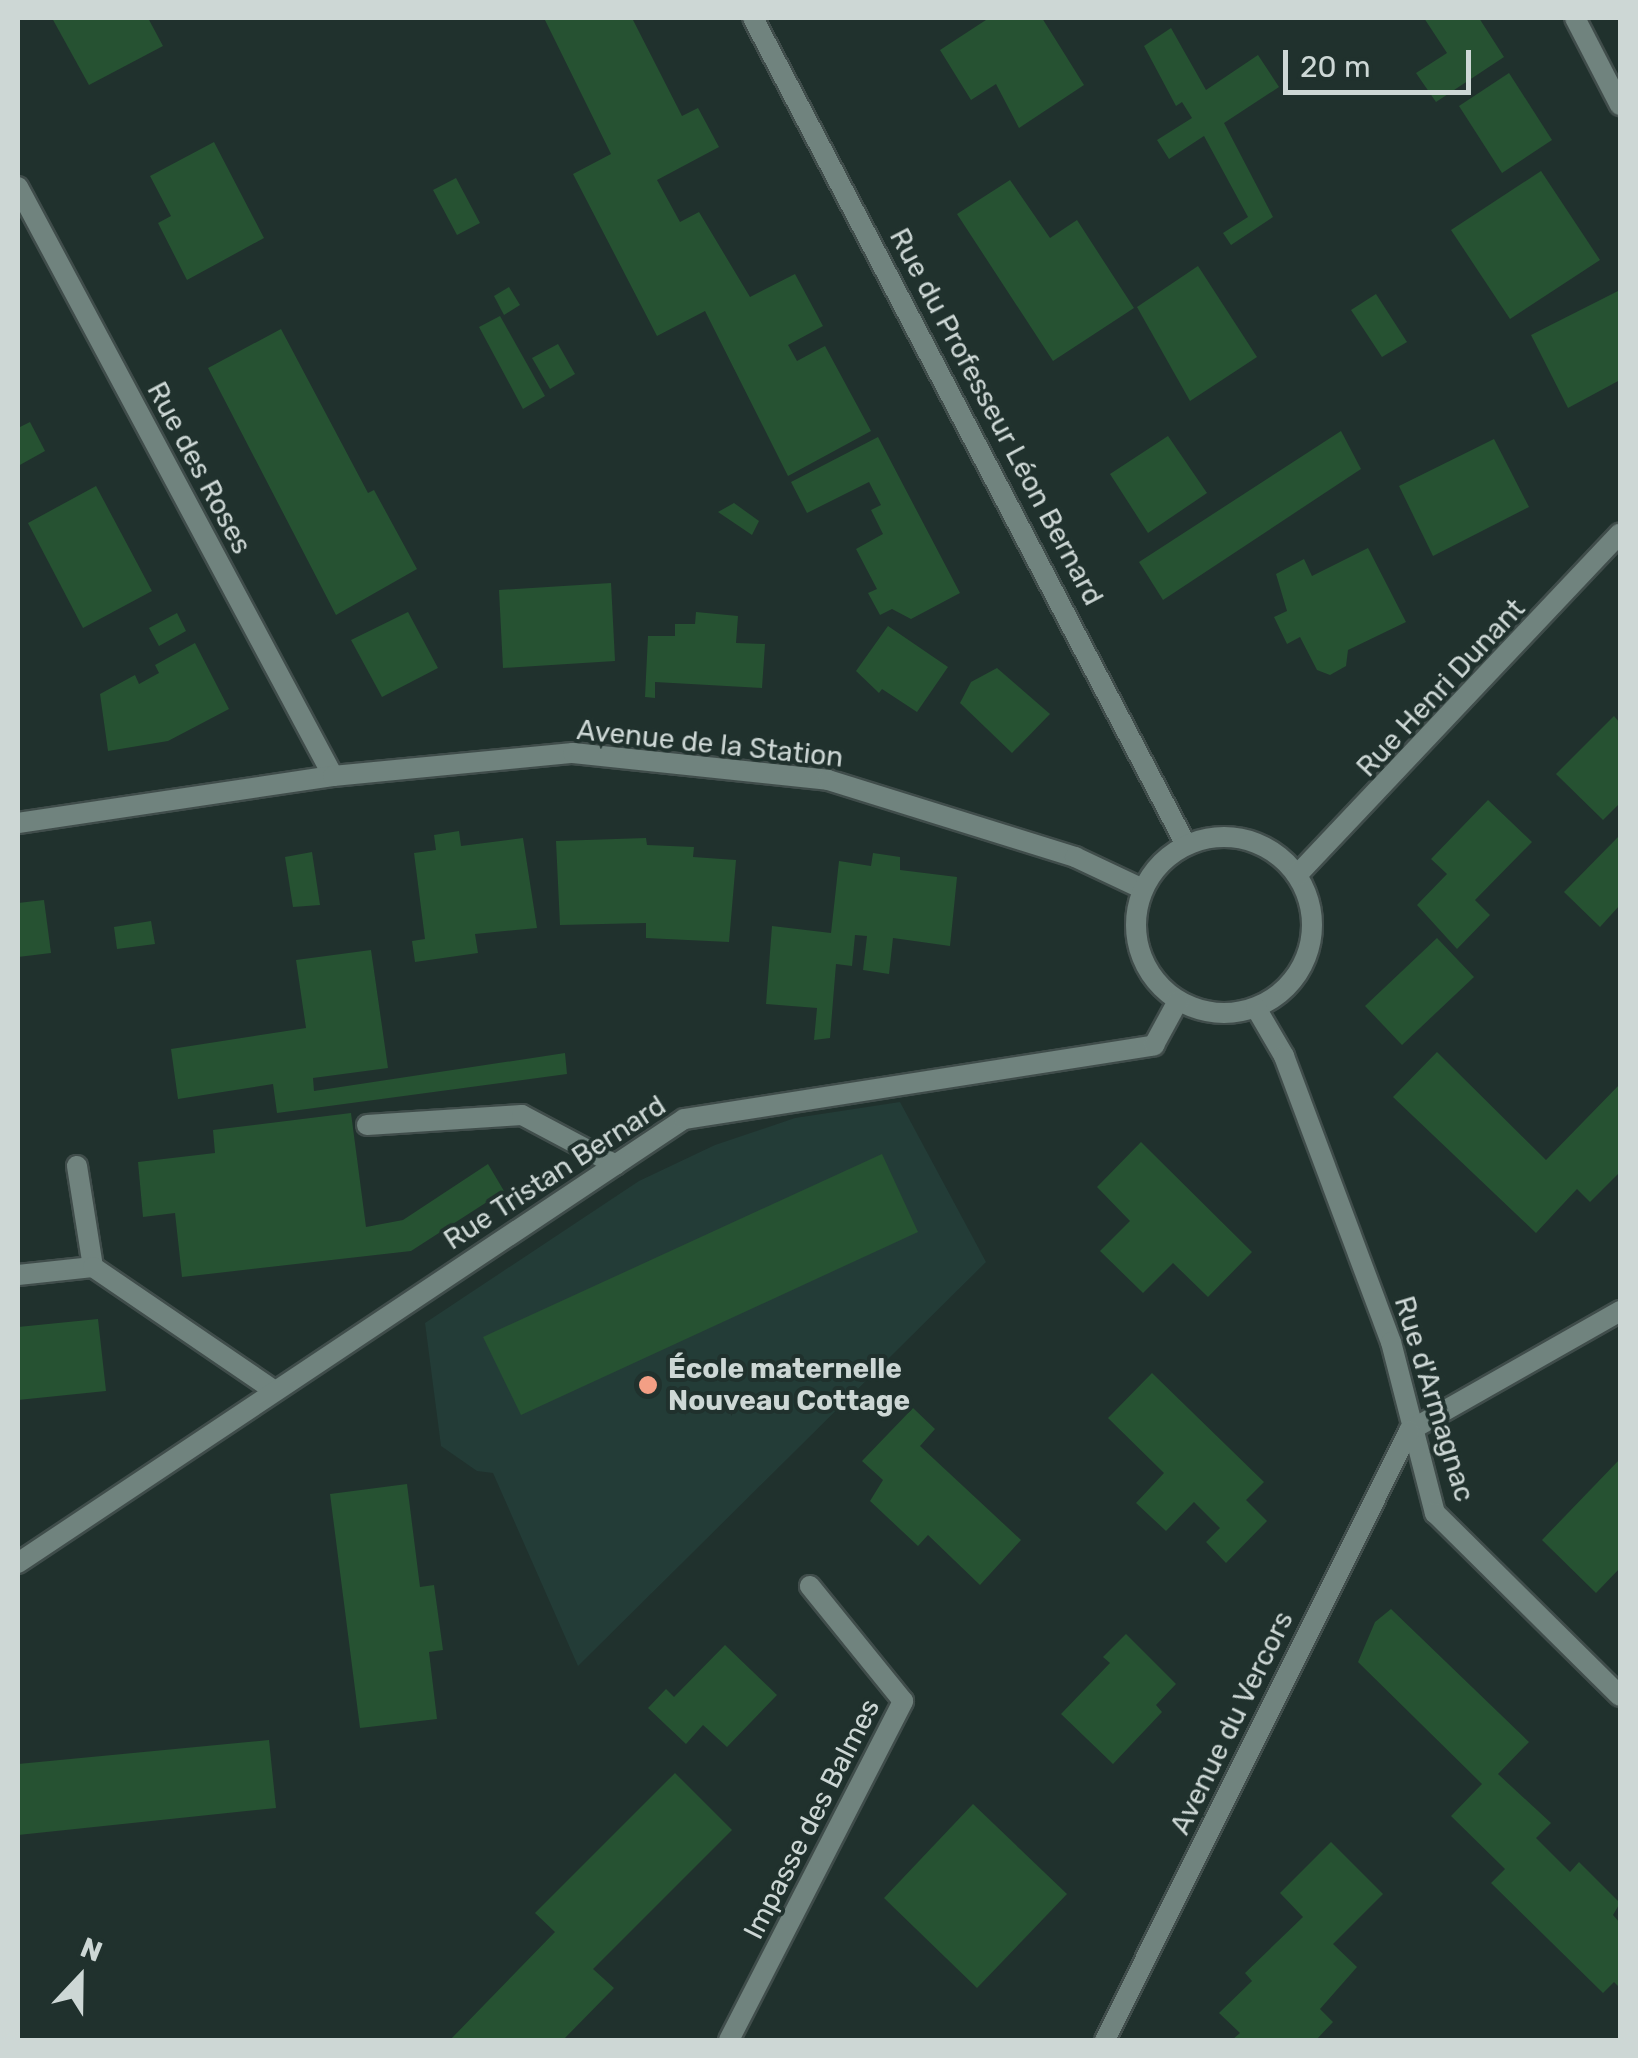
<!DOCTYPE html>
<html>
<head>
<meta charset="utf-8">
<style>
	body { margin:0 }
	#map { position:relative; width:1638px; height:2058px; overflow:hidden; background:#20312d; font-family:Rubik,sans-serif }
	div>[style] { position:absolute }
	.built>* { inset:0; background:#233c37 }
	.building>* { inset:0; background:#265232 }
	.roads { filter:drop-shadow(2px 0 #404d4b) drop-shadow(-2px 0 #404d4b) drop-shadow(0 2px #404d4b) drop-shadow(0 -2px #404d4b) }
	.lane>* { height:20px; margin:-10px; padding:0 10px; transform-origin:10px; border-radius:10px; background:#70837e }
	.street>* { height:20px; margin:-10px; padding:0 10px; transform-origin:10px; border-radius:10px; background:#70837e }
	.street>.ring { margin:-10px; padding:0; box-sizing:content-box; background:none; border:20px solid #70837e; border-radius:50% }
	.dots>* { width:28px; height:28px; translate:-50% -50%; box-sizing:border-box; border:5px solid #20312d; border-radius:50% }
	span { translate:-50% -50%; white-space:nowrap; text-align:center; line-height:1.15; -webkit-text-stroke:8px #20312d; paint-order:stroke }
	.street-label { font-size:28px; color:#cdd7d5 }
	.poi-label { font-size:28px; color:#cdd7d5; font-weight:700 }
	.left { translate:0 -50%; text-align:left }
	.frame { position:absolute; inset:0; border:20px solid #cdd7d5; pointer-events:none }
	.north { position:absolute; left:30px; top:1928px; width:100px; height:100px; -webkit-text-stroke:8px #20312d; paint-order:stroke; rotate:22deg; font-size:28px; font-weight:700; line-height:40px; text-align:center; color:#cdd7d5 }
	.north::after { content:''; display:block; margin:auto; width:35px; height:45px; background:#cdd7d5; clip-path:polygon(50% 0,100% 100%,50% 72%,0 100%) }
	.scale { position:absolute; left:1283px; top:50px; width:188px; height:45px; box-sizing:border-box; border:5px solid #cdd7d5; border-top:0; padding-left:12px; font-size:30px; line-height:35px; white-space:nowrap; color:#cdd7d5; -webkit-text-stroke:8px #20312d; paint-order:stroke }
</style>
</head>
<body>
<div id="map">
	<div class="built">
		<i style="clip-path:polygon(900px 1102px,986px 1262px,578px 1666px,493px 1473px,477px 1471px,441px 1446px,425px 1323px,639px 1181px,715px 1145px,795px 1118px)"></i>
	</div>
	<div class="building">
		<i style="clip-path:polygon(52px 18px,148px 18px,163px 46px,89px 85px)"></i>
		<i style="clip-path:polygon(544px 18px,632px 18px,682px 116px,698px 108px,719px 147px,657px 180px,680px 222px,699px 212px,750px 297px,795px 274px,823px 326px,788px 345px,797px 361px,825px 346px,871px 431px,788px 476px,705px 311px,657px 336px,573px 174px,611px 154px)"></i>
		<i style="clip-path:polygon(989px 18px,1042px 18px,1084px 85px,1019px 128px,996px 84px,971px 100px,940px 50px)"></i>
		<i style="clip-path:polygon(1424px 18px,1479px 18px,1504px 57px,1436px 102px,1416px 73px,1447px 53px)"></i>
		<i style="clip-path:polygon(1171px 28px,1206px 90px,1258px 55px,1279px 87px,1224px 123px,1273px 217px,1231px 245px,1223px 233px,1248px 217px,1204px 136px,1169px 159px,1157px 140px,1192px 118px,1182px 102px,1176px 106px,1144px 46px)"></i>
		<i style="clip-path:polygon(1509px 73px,1552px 140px,1502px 173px,1459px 106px)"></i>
		<i style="clip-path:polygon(214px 142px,264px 238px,187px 280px,158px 223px,171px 216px,150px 176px)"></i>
		<i style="clip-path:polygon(1541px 171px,1600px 260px,1510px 319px,1451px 230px)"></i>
		<i style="clip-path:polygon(456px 178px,480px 223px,457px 235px,433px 190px)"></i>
		<i style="clip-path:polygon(1010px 180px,1050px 238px,1077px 220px,1134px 308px,1053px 361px,957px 214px)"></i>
		<i style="clip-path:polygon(1198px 266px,1257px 357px,1190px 401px,1137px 307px)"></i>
		<i style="clip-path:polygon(509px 287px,520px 305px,504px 315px,494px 296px)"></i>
		<i style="clip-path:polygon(1618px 291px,1620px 380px,1568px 408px,1531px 335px)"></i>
		<i style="clip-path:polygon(1376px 294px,1407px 342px,1382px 357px,1351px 310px)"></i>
		<i style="clip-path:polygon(500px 316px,545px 396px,523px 409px,479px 327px)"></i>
		<i style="clip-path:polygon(281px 329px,368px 493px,374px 490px,417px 569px,336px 615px,208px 368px)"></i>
		<i style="clip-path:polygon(558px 344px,575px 374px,550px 389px,532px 358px)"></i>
		<i style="clip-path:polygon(30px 422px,45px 451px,18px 466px,18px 428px)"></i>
		<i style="clip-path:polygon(1341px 431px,1361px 469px,1163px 600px,1139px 562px)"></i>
		<i style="clip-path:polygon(1168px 436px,1207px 493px,1148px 533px,1110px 474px)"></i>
		<i style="clip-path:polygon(878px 437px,960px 593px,911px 619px,892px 609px,880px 615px,868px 593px,877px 589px,856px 549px,883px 534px,871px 510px,881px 505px,869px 482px,807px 513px,791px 482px)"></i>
		<i style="clip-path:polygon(1494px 439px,1529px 507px,1433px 556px,1399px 486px)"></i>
		<i style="clip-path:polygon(96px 486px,152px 591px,83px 628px,28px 523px)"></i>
		<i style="clip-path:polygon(734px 503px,759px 521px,752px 535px,718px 512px)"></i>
		<i style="clip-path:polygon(1368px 548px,1406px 622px,1348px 650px,1346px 666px,1330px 675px,1317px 670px,1300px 637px,1287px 644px,1274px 617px,1287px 611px,1276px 574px,1304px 559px,1312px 576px)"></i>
		<i style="clip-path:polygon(611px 583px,615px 661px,503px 668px,499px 590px)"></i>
		<i style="clip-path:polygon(408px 612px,438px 668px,382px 697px,351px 640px)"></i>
		<i style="clip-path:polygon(696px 612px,738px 616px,736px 643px,765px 644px,762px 688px,655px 682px,655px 698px,645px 697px,648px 636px,675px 636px,675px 624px,695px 624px)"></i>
		<i style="clip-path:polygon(177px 613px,186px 631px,159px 646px,149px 628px)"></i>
		<i style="clip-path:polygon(888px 626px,948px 667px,917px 712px,882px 689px,879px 693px,856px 671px)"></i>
		<i style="clip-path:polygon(195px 643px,229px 709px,168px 741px,108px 751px,100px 694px,135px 675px,139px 684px,159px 673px,155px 665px)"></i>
		<i style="clip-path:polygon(997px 668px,1050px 714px,1012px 753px,960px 703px,971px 682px)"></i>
		<i style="clip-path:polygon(1614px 716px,1620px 723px,1620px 803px,1603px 820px,1556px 774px)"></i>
		<i style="clip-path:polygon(1488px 800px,1532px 842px,1475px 900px,1490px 915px,1457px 949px,1417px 905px,1447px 874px,1431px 859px)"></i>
		<i style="clip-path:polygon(459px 831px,461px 846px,523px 838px,537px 928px,475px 934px,478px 953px,415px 962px,412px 941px,425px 939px,414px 853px,436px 850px,434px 835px)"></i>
		<i style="clip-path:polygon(1620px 835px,1620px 905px,1600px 927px,1564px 892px)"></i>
		<i style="clip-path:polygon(646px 838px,647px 845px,694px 847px,693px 857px,736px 860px,729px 942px,646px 938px,646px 923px,560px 925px,556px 841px)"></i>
		<i style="clip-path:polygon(312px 852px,320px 905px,293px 907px,285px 857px)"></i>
		<i style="clip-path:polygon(873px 853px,900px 857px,900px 870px,957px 877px,950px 946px,893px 938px,889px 974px,863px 970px,867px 936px,855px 935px,852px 966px,836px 964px,830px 1038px,814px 1040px,817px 1008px,766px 1004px,772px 926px,831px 933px,839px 861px,871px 866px)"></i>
		<i style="clip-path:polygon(44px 900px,51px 953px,18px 957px,18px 903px)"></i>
		<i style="clip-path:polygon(151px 921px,155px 944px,117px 949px,114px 927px)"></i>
		<i style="clip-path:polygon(1437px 938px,1474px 977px,1402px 1045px,1365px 1006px)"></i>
		<i style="clip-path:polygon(371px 950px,388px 1068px,313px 1078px,314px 1091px,565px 1053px,567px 1074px,277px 1113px,273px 1084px,178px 1099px,171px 1049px,306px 1028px,296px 960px)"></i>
		<i style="clip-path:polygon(1437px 1052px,1546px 1160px,1620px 1084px,1620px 1172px,1590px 1202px,1577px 1189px,1536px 1233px,1393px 1097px)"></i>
		<i style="clip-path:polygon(351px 1113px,366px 1227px,403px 1220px,488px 1164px,504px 1191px,411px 1251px,182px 1277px,175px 1213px,143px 1217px,138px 1162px,215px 1153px,213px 1130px)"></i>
		<i style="clip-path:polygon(1141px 1142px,1252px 1252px,1208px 1297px,1173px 1263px,1143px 1293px,1100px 1251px,1130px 1221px,1097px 1187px)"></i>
		<i style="clip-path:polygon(882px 1154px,918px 1232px,521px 1415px,483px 1337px)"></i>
		<i style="clip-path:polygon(98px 1319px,106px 1391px,18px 1400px,18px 1327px)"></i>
		<i style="clip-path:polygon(1152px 1373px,1264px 1482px,1246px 1500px,1267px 1521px,1226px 1563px,1206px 1542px,1220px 1528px,1194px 1502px,1166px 1531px,1136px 1503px,1164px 1473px,1108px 1418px)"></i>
		<i style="clip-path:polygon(913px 1408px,935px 1429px,920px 1446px,1021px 1540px,980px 1585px,928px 1535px,918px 1546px,870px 1501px,883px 1480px,862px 1461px)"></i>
		<i style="clip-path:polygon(1620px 1459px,1620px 1568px,1596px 1593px,1542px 1540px)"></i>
		<i style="clip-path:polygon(407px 1484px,420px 1587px,434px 1585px,443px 1650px,429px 1652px,437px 1719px,360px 1728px,330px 1494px)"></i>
		<i style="clip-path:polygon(1391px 1609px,1529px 1742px,1498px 1774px,1551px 1823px,1536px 1838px,1570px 1872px,1579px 1862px,1620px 1903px,1613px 1915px,1620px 1923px,1620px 1988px,1614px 1982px,1603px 1993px,1491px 1883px,1505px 1869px,1451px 1816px,1482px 1784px,1358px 1662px,1375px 1622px)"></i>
		<i style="clip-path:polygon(1126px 1634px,1176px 1684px,1156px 1705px,1162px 1712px,1113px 1764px,1061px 1714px,1110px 1663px,1103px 1657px)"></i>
		<i style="clip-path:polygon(725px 1645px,777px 1695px,727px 1747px,703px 1725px,686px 1744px,648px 1708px,666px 1689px,674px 1697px)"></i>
		<i style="clip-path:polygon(269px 1740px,276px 1808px,18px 1835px,18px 1764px)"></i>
		<i style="clip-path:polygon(675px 1773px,732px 1830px,593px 1969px,614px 1988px,563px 2040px,450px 2040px,555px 1932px,535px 1913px)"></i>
		<i style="clip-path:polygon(973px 1804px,1067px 1894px,977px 1988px,884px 1898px)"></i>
		<i style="clip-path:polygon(1331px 1842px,1383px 1894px,1333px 1944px,1357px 1967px,1320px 2009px,1333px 2022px,1316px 2040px,1232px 2040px,1240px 2033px,1219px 2013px,1252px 1981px,1245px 1973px,1303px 1917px,1280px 1893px)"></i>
	</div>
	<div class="roads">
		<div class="lane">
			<i style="left:367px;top:1125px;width:155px;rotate:-3.7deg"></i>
			<i style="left:522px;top:1115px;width:106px;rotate:28deg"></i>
			<i style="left:77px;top:1166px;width:102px;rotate:81deg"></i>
			<i style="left:18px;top:1275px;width:75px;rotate:-6.1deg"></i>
			<i style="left:93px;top:1267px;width:220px;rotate:34.3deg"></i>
		</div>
		<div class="street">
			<i style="left:753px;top:18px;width:933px;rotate:62.36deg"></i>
			<i style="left:1575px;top:18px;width:98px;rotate:62.7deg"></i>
			<i style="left:18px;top:187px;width:668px;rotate:61.86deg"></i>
			<i style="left:18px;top:823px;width:318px;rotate:-8.5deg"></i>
			<i style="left:333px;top:776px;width:241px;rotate:-5.5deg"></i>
			<i style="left:573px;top:753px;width:256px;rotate:6deg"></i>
			<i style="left:828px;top:780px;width:259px;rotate:17.3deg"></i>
			<i style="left:1075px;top:857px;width:75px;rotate:25.2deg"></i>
			<i class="ring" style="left:1136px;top:837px;width:156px;height:156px"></i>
			<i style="left:1297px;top:875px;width:470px;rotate:-46.6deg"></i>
			<i style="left:1256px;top:1008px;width:56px;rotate:59.7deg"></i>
			<i style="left:1284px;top:1056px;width:305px;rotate:69.5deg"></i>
			<i style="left:1391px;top:1342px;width:177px;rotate:75.6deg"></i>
			<i style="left:1435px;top:1513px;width:260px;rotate:44.7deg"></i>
			<i style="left:1409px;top:1431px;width:243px;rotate:-29.6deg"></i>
			<i style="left:18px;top:1563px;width:800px;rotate:-33.69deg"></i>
			<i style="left:684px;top:1119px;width:476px;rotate:-8.9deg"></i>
			<i style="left:1154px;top:1045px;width:50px;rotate:-61.4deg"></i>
			<i style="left:729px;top:2040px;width:381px;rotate:-62.8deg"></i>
			<i style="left:903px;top:1701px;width:148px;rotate:-129deg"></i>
			<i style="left:1105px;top:2040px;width:681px;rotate:-63.47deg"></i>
		</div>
	</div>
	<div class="dots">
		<i style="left:648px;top:1385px;background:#f39f85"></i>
	</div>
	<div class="street-label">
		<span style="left:996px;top:417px;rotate:62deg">Rue du Professeur Léon Bernard</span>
		<span style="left:199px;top:468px;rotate:62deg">Rue des Roses</span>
		<span style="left:1441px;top:688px;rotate:-47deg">Rue Henri Dunant</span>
		<span style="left:710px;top:744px;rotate:6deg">Avenue de la Station</span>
		<span style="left:555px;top:1173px;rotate:-33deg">Rue Tristan Bernard</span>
		<span style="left:1434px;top:1399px;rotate:73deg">Rue d'Armagnac</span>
		<span style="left:1232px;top:1723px;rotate:-64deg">Avenue du Vercors</span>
		<span style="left:812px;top:1819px;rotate:-63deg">Impasse des Balmes</span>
	</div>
	<div class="poi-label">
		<span class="left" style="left:668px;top:1385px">École maternelle<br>Nouveau Cottage</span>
	</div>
	<div class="frame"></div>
	<div class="north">N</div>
	<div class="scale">20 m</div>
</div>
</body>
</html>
